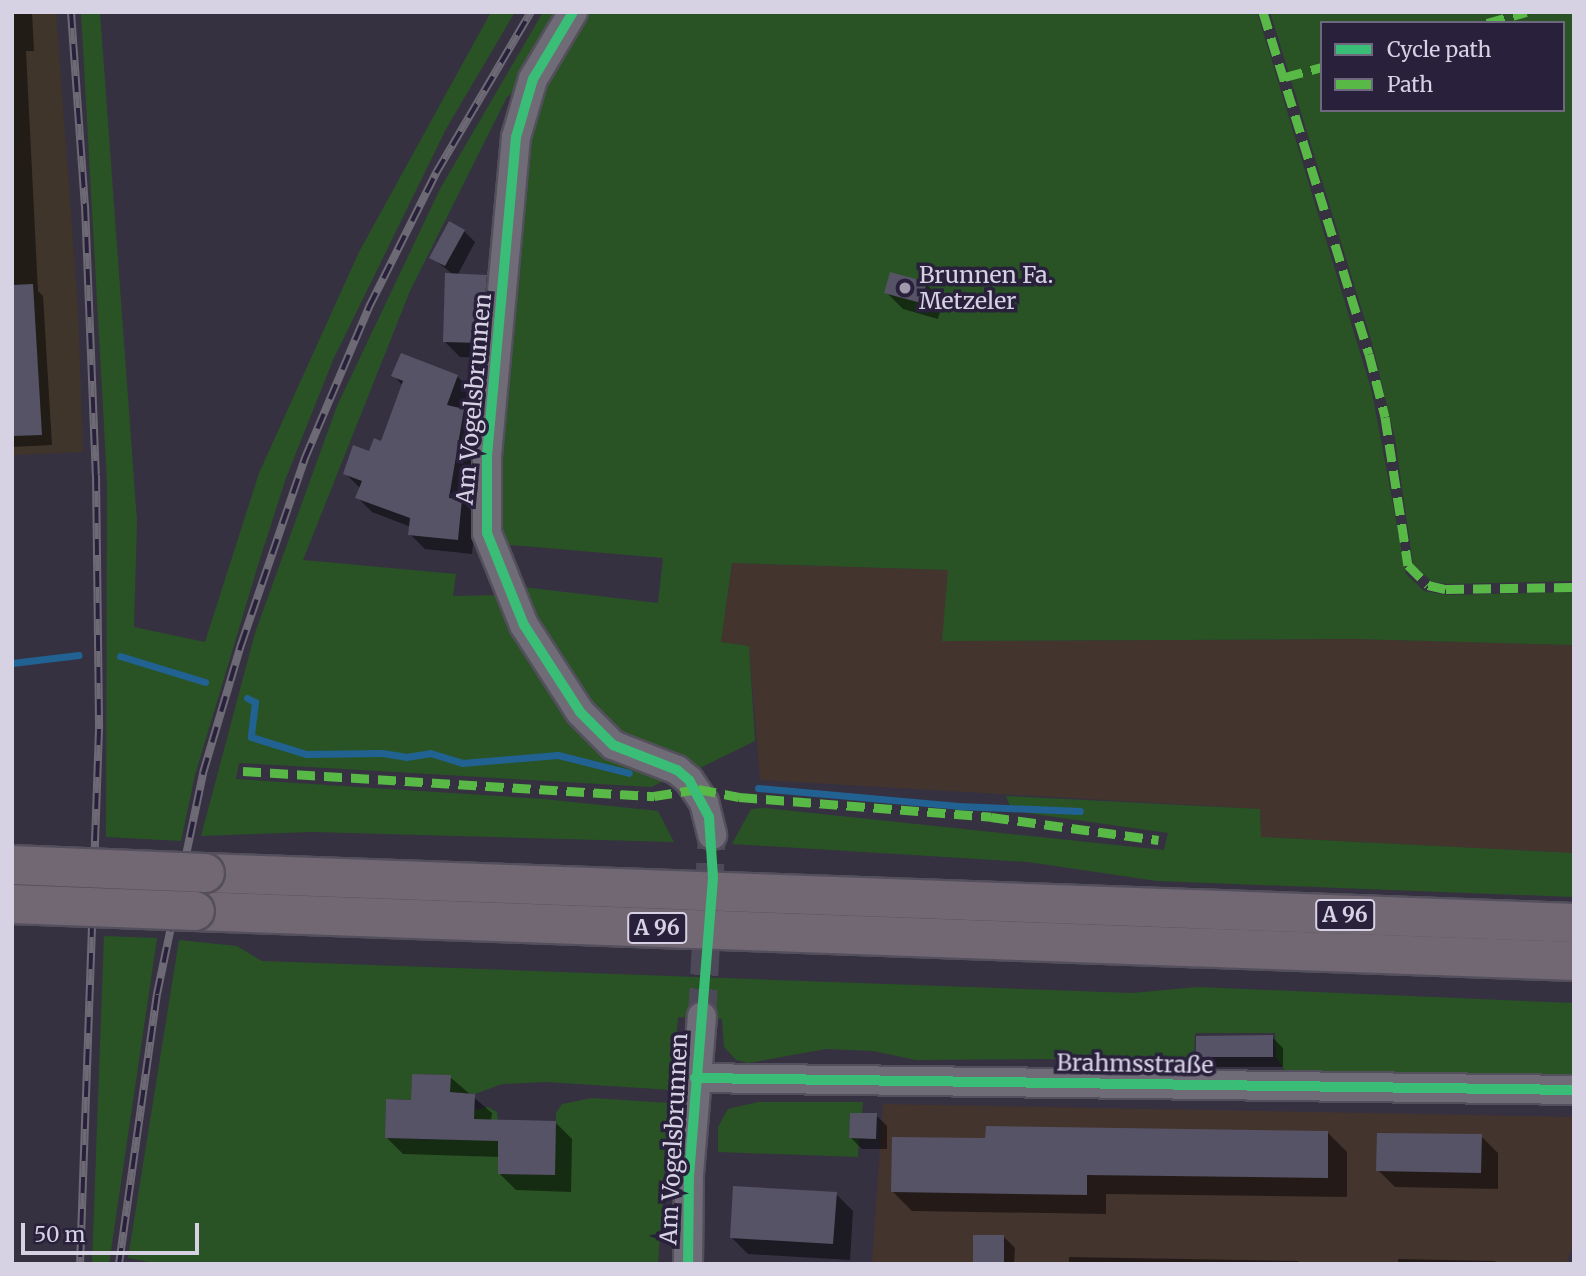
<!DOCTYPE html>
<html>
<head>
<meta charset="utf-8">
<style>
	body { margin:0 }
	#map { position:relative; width:1586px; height:1276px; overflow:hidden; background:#363140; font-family:Merriweather,serif }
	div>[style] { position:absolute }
	.commercial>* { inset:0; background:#44342e }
	.industrial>* { inset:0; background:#40352a }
	.green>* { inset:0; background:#295325 }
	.shadow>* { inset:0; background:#0007 }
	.stream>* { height:7px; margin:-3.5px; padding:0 3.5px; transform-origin:3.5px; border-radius:3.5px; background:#216292 }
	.building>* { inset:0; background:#565366 }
	.minor-tunnel>* { height:28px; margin-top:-14px; transform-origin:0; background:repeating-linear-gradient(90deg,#4e4959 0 28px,transparent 0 42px) }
	.roads { filter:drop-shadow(2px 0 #534f5c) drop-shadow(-2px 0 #534f5c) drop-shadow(0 2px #534f5c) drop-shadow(0 -2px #534f5c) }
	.minor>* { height:28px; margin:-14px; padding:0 14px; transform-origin:14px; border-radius:14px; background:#6f6c77 }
	.highway>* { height:38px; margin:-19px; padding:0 19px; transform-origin:19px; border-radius:19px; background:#726873 }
	.rail>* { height:8px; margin-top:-4px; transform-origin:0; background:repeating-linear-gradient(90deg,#29213c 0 16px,#6d6975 0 32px); box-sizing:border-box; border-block:2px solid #6d6975 }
	.bridges { filter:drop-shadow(2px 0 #534f5c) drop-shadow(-2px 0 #534f5c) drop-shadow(0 2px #534f5c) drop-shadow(0 -2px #534f5c) }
	.highway-bridge>* { height:38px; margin:-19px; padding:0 19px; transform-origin:19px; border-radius:19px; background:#726873 }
	.quiet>* { height:9px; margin-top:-4.5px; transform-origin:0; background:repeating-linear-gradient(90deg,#58b947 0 18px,transparent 0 27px) }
	.cycleway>* { height:10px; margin:-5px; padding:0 5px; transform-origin:5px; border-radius:5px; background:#3abd76 }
	.dots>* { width:19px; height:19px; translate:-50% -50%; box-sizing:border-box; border:4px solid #29213c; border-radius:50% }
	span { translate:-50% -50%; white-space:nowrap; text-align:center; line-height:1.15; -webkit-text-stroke:7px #29213c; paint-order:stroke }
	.shield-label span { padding:2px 5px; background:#29213c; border:2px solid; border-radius:5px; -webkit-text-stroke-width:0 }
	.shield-label { font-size:21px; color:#d6d2e4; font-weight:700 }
	.poi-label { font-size:23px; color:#d6d2e4 }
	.left { translate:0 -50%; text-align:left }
	.street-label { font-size:23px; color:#d6d2e4 }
	.frame { position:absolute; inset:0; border:14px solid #d6d2e4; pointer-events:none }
	.legend { position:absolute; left:1320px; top:21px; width:245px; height:91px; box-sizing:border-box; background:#29213c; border:2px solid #6e687f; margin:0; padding:9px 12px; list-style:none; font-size:21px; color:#d6d2e4 }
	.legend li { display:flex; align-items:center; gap:14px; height:35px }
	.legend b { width:35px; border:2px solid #6e687f }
	.scale { position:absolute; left:21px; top:1223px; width:178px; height:32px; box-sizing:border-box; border:4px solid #d6d2e4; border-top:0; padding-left:9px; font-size:21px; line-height:24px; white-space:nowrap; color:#d6d2e4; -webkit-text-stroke:5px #29213c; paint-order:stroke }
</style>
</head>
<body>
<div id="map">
	<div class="commercial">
		<i style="clip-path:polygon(732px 563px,949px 570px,943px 641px,1354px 639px,1574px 645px,1574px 853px,1261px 837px,1260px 809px,760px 780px,749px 646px,721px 642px)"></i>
		<i style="clip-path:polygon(883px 1104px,1574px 1117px,1574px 1243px,1566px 1264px,872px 1264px)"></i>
	</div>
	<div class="industrial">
		<i style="clip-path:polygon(12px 12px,56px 12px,78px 310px,83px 452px,12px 455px)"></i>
	</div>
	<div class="green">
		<i style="clip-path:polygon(81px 12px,100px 12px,137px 521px,134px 627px,205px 642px,259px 473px,359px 252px,491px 12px,515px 12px,446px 129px,333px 360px,286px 478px,258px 565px,195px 775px,181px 841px,106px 837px,107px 480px)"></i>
		<i style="clip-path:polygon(543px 12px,563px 12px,522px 86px,507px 97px,410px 291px,303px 560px,456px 574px,453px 596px,500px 595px,536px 660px,664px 781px,651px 787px,239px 763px,236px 779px,544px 799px,658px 811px,674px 842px,313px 832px,201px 836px,255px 633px,337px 406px,440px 189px)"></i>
		<i style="clip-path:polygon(581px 12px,1257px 12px,1372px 392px,1406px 574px,1424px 591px,1446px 595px,1574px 592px,1574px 645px,1354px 639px,942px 641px,948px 570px,732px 563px,721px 642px,749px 646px,755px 741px,696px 770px,607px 727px,514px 586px,658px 603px,663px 558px,500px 544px,496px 510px,532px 106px)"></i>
		<i style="clip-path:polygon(evenodd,1270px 12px,1574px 12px,1574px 581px,1446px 584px,1431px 581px,1413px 564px,1395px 439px,1372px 343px,1270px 12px,1322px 23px,1563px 23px,1563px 110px,1322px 110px,1322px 23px)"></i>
		<i style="clip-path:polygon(1006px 796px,1260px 809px,1261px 837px,1574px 853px,1574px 897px,1157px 881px,1028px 862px,732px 844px,751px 809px,765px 808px,1164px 850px,1168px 833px,1012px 811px)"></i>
		<i style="clip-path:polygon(104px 936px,157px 938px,109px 1264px,92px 1264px)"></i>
		<i style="clip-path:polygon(179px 940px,237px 946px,262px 961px,1132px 993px,1197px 987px,1574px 1003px,1574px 1074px,1287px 1074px,1276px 1057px,1275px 1033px,1195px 1033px,1194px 1058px,1181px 1066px,1053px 1059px,916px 1060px,873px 1051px,826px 1049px,748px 1063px,736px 1060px,724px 1047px,722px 1019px,678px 1017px,672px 1090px,546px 1082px,502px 1084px,475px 1094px,450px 1092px,450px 1075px,412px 1074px,411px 1100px,386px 1099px,385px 1138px,434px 1140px,474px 1110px,488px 1107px,497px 1112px,498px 1120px,498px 1174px,554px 1175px,556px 1113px,562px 1104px,592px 1098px,670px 1103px,658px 1263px,160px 1264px,128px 1258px)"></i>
		<i style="clip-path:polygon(758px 1102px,863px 1102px,862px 1113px,850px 1113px,849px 1138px,859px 1138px,858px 1157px,718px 1152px,718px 1127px,728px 1109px)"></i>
	</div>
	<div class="shadow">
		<i style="clip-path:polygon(12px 12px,32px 12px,34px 51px,26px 51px,38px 291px,43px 296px,52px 445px,12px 447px)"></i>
		<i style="clip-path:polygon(464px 231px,475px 242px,457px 276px,486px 277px,502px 292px,496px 358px,460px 357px,444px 341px,455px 276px,431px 257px)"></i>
		<i style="clip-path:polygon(926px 284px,943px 301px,938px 319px,903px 309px,886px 292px)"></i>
		<i style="clip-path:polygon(394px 376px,457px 376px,472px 391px,465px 412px,478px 426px,465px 504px,476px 515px,472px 554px,425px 549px,410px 534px,411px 527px,372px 512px,358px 498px,361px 489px,345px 473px,382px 443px,403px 386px)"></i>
		<i style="clip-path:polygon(1272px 1037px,1283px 1048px,1283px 1067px,1209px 1067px,1198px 1056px)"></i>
		<i style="clip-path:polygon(450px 1077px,492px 1113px,491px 1121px,555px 1122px,572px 1139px,571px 1192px,516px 1190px,499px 1173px,500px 1157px,403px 1154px,386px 1137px,412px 1101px)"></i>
		<i style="clip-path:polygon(876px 1115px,887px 1126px,887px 1149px,862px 1149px,851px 1138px)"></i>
		<i style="clip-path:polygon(1328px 1133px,1347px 1152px,1347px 1197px,1106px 1194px,1106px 1214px,912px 1211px,893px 1192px)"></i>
		<i style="clip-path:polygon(1481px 1136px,1498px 1153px,1498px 1189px,1395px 1187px,1378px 1170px)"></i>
		<i style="clip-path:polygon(836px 1194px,853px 1211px,850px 1260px,748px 1254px,731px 1237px)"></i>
		<i style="clip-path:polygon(1004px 1237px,1015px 1248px,1014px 1264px,974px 1264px)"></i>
		<i style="clip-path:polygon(1069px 1257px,1298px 1261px,1301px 1264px,1069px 1264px)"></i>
		<i style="clip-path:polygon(1398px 1259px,1495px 1261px,1498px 1264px,1398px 1264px)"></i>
	</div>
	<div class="stream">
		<i style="left:120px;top:656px;width:89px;rotate:17deg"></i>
		<i style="left:12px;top:663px;width:67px;rotate:-6.8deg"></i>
		<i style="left:247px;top:698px;width:9px;rotate:27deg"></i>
		<i style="left:255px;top:702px;width:35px;rotate:97deg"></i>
		<i style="left:251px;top:737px;width:58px;rotate:17.2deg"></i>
		<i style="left:306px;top:754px;width:76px;rotate:-0.8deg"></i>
		<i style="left:382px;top:753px;width:24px;rotate:9deg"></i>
		<i style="left:406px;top:757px;width:24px;rotate:-9deg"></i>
		<i style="left:430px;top:753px;width:34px;rotate:17deg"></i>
		<i style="left:462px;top:763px;width:96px;rotate:-4.8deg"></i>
		<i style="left:558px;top:755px;width:73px;rotate:14.2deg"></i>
		<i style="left:758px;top:788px;width:201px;rotate:5.1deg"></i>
		<i style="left:958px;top:806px;width:122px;rotate:2.3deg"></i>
	</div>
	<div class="building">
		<i style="clip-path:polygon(449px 221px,465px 230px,445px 266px,429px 258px)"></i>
		<i style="clip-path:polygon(890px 272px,927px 282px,921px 303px,884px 293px)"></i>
		<i style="clip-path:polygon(445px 273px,487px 275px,481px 343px,443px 342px)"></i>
		<i style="clip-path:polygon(33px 284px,42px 435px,12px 436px,12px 285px)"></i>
		<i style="clip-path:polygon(401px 353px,458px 375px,447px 405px,464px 409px,449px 498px,462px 499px,458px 540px,408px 535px,410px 518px,355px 498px,362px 481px,343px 474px,353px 445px,369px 451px,374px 438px,381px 441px,403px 381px,391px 376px)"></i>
		<i style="clip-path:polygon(1273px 1035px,1273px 1057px,1196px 1057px,1196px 1036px)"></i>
		<i style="clip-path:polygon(412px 1074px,451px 1075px,450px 1092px,475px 1094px,474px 1119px,556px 1121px,555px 1175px,498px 1174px,498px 1141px,385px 1138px,386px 1099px,411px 1100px)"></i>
		<i style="clip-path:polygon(850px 1113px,877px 1113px,876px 1139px,849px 1138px)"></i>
		<i style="clip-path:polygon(986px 1126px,1328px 1131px,1328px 1178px,1087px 1175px,1087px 1195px,891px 1192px,892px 1137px,985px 1138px)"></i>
		<i style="clip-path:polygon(1377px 1133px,1482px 1134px,1481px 1173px,1376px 1171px)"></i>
		<i style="clip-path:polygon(733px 1186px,837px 1192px,833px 1244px,730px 1238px)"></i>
		<i style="clip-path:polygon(973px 1235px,1004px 1235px,1004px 1264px,973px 1264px)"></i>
	</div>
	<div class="minor-tunnel">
		<i style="left:702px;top:1017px;width:182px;rotate:-86.9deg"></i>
	</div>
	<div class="roads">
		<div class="minor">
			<i style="left:573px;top:12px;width:78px;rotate:120.8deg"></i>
			<i style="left:533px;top:79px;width:60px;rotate:106.3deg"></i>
			<i style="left:516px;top:137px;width:321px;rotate:95.2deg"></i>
			<i style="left:487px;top:457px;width:76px;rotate:90deg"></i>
			<i style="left:487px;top:533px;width:99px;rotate:68.1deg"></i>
			<i style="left:524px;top:625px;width:103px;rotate:57.2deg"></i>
			<i style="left:580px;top:712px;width:47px;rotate:45deg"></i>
			<i style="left:613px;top:745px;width:69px;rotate:21.3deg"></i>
			<i style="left:677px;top:770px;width:16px;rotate:40deg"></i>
			<i style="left:689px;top:780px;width:27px;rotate:56deg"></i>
			<i style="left:704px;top:802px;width:34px;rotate:76deg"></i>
			<i style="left:695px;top:1078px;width:879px;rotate:0.78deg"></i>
			<i style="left:688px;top:1264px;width:90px;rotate:-89.4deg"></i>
			<i style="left:689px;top:1174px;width:158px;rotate:-85.3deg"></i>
		</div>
		<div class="highway">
			<i style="left:205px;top:873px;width:1370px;rotate:2.09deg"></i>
			<i style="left:195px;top:911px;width:1380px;rotate:2.08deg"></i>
		</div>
	</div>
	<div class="rail">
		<i style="left:71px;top:12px;width:194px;rotate:85.9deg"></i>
		<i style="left:85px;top:205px;width:270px;rotate:87.7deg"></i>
		<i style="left:96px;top:475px;width:254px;rotate:89.3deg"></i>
		<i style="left:99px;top:729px;width:535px;rotate:92.03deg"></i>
		<i style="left:119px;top:1264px;width:273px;rotate:-82deg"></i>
		<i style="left:157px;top:994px;width:226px;rotate:-78.2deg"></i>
		<i style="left:203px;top:773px;width:134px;rotate:-73.5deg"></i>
		<i style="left:241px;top:645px;width:198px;rotate:-71.1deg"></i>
		<i style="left:305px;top:458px;width:164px;rotate:-67deg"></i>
		<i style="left:369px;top:307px;width:150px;rotate:-63.4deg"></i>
		<i style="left:436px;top:173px;width:187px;rotate:-59.5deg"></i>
	</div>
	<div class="bridges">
		<div class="highway-bridge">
			<i style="left:12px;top:865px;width:193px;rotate:2.4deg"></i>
			<i style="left:12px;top:904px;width:183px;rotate:2.2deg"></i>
		</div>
	</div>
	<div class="quiet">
		<i style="left:1263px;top:12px;width:358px;rotate:72.8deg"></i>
		<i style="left:1369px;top:354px;width:65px;rotate:75.7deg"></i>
		<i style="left:1385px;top:417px;width:150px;rotate:81.2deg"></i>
		<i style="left:1408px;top:565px;width:28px;rotate:45deg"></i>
		<i style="left:1428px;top:585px;width:18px;rotate:13deg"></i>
		<i style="left:1446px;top:589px;width:128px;rotate:-0.9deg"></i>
		<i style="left:1487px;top:23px;width:41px;rotate:-15.8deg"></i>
		<i style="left:1285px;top:77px;width:38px;rotate:-15deg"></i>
		<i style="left:243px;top:771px;width:412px;rotate:3.5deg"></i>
		<i style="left:654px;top:796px;width:45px;rotate:-9deg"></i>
		<i style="left:698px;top:789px;width:42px;rotate:11deg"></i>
		<i style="left:739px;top:797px;width:253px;rotate:4.5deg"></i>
		<i style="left:991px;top:817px;width:169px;rotate:7.8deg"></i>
	</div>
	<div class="cycleway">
		<i style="left:573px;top:12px;width:78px;rotate:120.8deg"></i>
		<i style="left:533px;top:79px;width:60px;rotate:106.3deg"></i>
		<i style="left:516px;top:137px;width:321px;rotate:95.2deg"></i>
		<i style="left:487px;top:457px;width:76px;rotate:90deg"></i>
		<i style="left:487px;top:533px;width:99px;rotate:68.1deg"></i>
		<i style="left:524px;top:625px;width:103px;rotate:57.2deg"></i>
		<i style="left:580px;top:712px;width:47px;rotate:45deg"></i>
		<i style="left:613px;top:745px;width:69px;rotate:21.3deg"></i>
		<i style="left:677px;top:770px;width:16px;rotate:40deg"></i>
		<i style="left:689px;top:780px;width:42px;rotate:61.6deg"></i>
		<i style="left:709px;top:817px;width:61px;rotate:86.2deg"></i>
		<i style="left:713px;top:878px;width:297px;rotate:94.6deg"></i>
		<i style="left:689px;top:1174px;width:90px;rotate:90.6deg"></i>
		<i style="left:695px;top:1078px;width:879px;rotate:0.78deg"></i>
	</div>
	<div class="dots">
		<i style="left:905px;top:288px;background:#9e9aab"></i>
	</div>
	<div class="shield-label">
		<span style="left:1345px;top:915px">A 96</span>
		<span style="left:657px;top:928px">A 96</span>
	</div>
	<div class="poi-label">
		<span class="left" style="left:919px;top:288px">Brunnen Fa.<br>Metzeler</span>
	</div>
	<div class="street-label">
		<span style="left:474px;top:399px;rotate:-85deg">Am Vogelsbrunnen</span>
		<span style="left:1135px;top:1064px;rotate:1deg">Brahmsstraße</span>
		<span style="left:674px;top:1139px;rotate:-87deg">Am Vogelsbrunnen</span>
	</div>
	<div class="frame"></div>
	<ul class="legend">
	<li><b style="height:9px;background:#3abd76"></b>Cycle path</li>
	<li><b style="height:9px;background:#58b947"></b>Path</li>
	</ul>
	<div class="scale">50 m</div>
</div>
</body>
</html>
